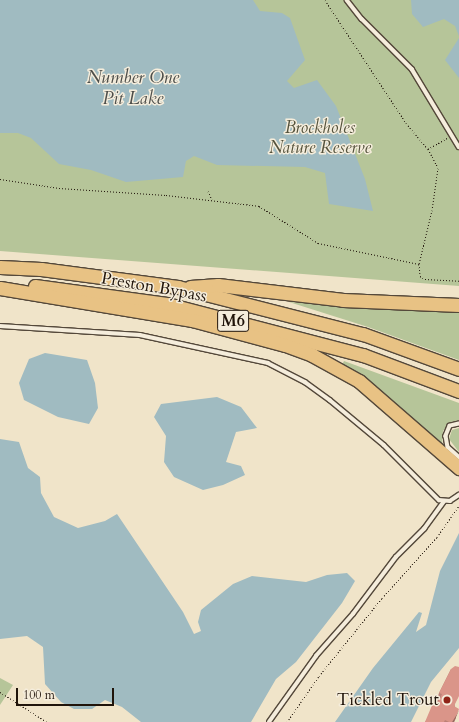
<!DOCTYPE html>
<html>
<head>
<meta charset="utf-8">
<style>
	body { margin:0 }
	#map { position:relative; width:459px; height:722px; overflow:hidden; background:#f0e4c9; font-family:Cardo,serif }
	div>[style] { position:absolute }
	.green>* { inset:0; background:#b6c599 }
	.water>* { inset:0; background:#a0bbc1 }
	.path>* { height:1px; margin-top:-0.5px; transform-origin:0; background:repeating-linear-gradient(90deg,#20140a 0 1px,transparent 0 3px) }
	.roads { filter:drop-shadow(1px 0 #54483a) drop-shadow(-1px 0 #54483a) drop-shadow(0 1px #54483a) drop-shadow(0 -1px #54483a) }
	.service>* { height:3.5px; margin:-1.75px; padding:0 1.75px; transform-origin:1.75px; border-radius:1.75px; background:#f5eddc }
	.motorway>* { height:13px; margin:-6.5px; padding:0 6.5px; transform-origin:6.5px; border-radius:6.5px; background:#e8c284 }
	.wall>* { inset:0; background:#bb8076 }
	.shaded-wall>* { inset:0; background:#996860 }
	.building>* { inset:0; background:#da9589 }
	.dots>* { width:11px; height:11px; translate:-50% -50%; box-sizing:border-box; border:2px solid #f5eddc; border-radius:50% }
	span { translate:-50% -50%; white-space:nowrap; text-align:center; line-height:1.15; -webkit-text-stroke:3px #f5eddc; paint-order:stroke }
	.shield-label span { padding:1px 3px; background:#f5eddc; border:1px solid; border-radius:3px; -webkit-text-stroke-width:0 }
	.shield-label { font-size:16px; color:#20140a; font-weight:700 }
	.park-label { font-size:17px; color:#54523c; font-style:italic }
	.street-label { font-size:17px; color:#20140a }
	.poi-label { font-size:17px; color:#20140a }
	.right { translate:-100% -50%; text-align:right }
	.water-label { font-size:18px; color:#4d4e4a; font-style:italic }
	.scale { position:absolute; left:16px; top:688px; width:98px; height:18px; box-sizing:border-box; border:2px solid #20140a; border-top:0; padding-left:5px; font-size:12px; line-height:14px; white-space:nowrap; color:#20140a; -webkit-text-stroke:3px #f5eddc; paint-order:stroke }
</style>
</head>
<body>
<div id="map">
	<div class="green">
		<i style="clip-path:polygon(0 0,459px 0,459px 286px,0 251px)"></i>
		<i style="clip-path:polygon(289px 302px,459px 312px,459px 360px,368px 327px)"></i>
		<i style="clip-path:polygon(344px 361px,459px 403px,459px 420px,451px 422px,443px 431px,442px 446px,342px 365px)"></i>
		<i style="clip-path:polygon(459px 428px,459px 452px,449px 439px,452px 430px)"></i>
		<i style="clip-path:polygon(0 678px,13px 685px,0 705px)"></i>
	</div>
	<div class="water">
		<i style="clip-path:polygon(0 0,253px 0,260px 11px,282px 13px,290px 18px,305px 60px,287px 81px,294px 88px,317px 80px,336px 106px,365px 179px,373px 211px,329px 204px,325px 173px,305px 167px,217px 165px,194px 156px,186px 161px,183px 177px,126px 182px,91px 170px,59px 164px,31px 138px,18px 133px,0 133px)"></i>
		<i style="clip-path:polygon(411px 0,459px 0,459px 36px,455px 26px,444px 19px,423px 27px,412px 14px)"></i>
		<i style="clip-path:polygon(459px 38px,459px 78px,445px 60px)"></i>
		<i style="clip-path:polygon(45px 353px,87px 360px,95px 383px,98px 408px,89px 424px,58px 417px,24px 400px,19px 383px,29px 359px)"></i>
		<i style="clip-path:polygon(217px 397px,241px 407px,257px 428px,236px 432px,226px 462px,241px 466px,245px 475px,223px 485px,203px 490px,174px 477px,164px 462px,166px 436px,154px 417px,161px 404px)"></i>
		<i style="clip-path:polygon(0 439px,19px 442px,28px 468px,40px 477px,41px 493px,54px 517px,78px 528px,105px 521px,117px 514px,183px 612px,194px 634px,201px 631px,198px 622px,201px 610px,233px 584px,252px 576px,306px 582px,327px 575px,347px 573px,355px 581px,342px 603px,296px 662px,276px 679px,251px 722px,141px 722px,122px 707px,105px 700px,92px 709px,74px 709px,61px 702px,45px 684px,43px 647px,27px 636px,0 639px)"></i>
		<i style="clip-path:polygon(459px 533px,459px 648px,431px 682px,411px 722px,335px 722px,373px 668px,419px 612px,422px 613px,416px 632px,426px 625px,440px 571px)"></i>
	</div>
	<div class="path">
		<i style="left:325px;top:0;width:147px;rotate:56.6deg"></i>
		<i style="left:406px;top:123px;width:34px;rotate:50deg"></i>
		<i style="left:428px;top:149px;width:21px;rotate:62deg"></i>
		<i style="left:438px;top:168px;width:42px;rotate:98.1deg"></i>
		<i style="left:432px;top:210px;width:56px;rotate:103.5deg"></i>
		<i style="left:419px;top:264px;width:12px;rotate:85deg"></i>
		<i style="left:420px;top:276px;width:6px;rotate:31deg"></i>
		<i style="left:425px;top:279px;width:34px;rotate:3deg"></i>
		<i style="left:428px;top:149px;width:22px;rotate:-30deg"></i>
		<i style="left:0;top:179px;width:60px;rotate:8.7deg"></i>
		<i style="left:59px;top:188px;width:107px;rotate:3.7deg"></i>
		<i style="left:166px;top:195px;width:94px;rotate:6.7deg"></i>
		<i style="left:259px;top:206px;width:70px;rotate:32.1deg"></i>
		<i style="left:318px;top:243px;width:103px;rotate:11.7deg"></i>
		<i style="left:208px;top:191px;width:10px;rotate:66deg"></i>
		<i style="left:0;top:692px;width:56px;rotate:32.6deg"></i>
		<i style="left:287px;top:722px;width:56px;rotate:-55.2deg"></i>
		<i style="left:319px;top:676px;width:100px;rotate:-51.1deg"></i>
		<i style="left:382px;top:598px;width:82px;rotate:-48deg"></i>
		<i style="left:437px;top:537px;width:38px;rotate:-55deg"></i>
	</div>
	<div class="roads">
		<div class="service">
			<i style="left:347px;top:0;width:24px;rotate:52deg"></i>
			<i style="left:362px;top:19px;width:71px;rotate:45deg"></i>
			<i style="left:412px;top:69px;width:91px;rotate:58.9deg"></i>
			<i style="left:0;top:326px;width:140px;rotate:3.7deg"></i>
			<i style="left:140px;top:335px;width:131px;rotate:12.3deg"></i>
			<i style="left:268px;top:363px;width:42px;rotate:27.2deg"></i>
			<i style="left:305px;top:382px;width:31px;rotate:36deg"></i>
			<i style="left:330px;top:400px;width:70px;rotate:39.8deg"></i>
			<i style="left:384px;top:445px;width:78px;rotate:45deg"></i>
			<i style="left:439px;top:500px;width:11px;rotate:5deg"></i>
			<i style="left:450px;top:501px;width:11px;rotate:-34deg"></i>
			<i style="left:459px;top:424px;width:9px;rotate:167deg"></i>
			<i style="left:450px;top:426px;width:11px;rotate:112deg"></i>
			<i style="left:446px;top:436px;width:11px;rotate:80deg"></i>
			<i style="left:448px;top:447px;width:15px;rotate:42deg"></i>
			<i style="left:269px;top:722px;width:81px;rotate:-54.5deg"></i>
			<i style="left:316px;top:656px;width:56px;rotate:-48.6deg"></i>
			<i style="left:353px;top:614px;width:71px;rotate:-53deg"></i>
			<i style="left:396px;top:557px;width:40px;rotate:-45deg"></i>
			<i style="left:424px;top:529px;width:34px;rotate:-54deg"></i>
		</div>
		<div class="motorway">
			<i style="left:0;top:267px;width:41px;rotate:2.8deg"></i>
			<i style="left:41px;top:269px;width:138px;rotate:7.5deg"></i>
			<i style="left:178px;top:287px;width:191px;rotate:14.3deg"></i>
			<i style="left:363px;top:334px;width:102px;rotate:20deg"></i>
			<i style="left:35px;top:286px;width:133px;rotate:7.8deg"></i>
			<i style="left:167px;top:304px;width:203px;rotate:14.6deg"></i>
			<i style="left:363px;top:355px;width:103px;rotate:20.6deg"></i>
			<i style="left:190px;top:287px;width:28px;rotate:-4deg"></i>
			<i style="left:218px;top:285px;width:126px;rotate:6.8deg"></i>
			<i style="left:343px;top:300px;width:116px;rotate:2.5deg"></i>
			<i style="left:0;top:288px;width:195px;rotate:9.5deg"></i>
			<i style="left:192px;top:320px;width:96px;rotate:15deg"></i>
			<i style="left:285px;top:345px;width:29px;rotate:20deg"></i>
			<i style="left:312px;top:355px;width:54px;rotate:29deg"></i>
			<i style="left:359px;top:381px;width:133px;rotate:41deg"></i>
		</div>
	</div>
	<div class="wall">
		<i style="clip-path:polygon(451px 669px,456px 718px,454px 722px,425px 722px,438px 703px,436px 702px,439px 693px)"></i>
	</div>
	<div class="shaded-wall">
		<i style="clip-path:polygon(459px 710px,454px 722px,452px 722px)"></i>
	</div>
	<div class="building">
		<i style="clip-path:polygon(455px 666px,459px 667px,459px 696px,454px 706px,459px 709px,457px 714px,452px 722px,449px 722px,445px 720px,444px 722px,425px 722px,433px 703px,437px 705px,442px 694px,439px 693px,451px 669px)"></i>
	</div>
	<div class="dots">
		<i style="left:447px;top:700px;background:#8f2418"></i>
	</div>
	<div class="shield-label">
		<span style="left:233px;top:321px">M6</span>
	</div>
	<div class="park-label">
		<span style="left:320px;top:138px">Brockholes<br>Nature Reserve</span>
	</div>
	<div class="street-label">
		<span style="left:154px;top:287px;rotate:10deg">Preston Bypass</span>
	</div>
	<div class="poi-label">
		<span class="right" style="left:439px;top:700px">Tickled Trout</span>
	</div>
	<div class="water-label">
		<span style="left:133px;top:89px">Number One<br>Pit Lake</span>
	</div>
	<div class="scale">100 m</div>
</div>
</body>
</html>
